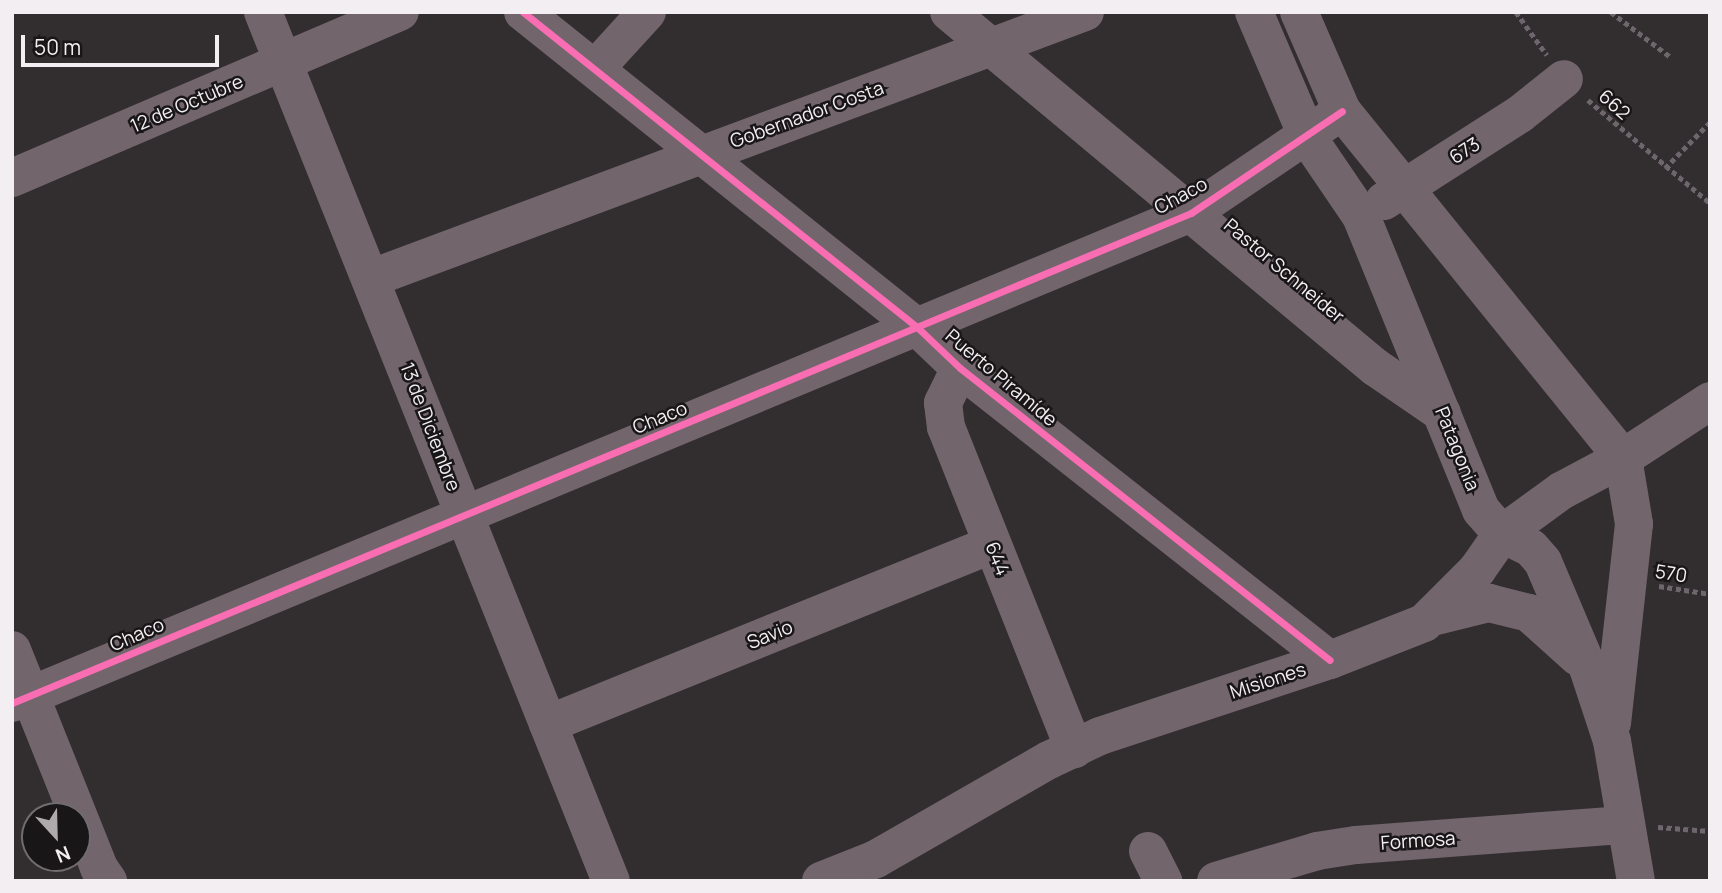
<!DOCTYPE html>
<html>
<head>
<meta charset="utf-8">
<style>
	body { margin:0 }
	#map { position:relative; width:1722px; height:893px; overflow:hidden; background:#322e30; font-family:Manrope,sans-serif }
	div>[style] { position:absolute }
	.path>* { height:4.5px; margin-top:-2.25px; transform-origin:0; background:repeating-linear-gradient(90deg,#6e666c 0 5px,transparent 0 8.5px) }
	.minor>* { height:38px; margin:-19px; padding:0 19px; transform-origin:19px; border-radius:19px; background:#73656c }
	.cycleway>* { height:7px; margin:-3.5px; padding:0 3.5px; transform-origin:3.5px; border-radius:3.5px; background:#f96db3 }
	span { translate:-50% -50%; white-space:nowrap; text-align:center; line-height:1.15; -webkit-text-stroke:5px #191618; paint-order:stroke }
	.street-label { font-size:19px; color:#f3eef1 }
	.frame { position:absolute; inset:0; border:14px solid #f3eef1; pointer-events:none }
	.north { position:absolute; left:21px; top:802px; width:70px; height:70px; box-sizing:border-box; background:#191618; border:2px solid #706c6f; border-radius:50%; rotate:158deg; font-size:19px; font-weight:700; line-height:28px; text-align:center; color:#f3eef1 }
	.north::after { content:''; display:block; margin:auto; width:24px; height:32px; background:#afabad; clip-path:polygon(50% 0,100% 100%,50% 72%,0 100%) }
	.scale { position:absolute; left:21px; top:35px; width:198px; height:32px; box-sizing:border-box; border:4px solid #f3eef1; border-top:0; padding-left:9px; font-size:21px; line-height:24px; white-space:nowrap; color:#f3eef1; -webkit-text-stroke:5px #191618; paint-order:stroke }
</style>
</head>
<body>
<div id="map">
	<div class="path">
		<i style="left:1516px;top:12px;width:53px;rotate:54.2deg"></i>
		<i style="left:1611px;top:12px;width:76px;rotate:37deg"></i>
		<i style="left:1588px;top:100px;width:160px;rotate:40.2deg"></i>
		<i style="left:1665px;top:168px;width:64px;rotate:-45.6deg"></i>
		<i style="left:1659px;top:586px;width:52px;rotate:8.9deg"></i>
		<i style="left:1658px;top:827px;width:52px;rotate:4.4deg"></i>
	</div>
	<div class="minor">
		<i style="left:263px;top:12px;width:936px;rotate:68.18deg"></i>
		<i style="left:523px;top:12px;width:506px;rotate:38.66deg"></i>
		<i style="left:918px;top:328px;width:58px;rotate:43.6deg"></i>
		<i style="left:960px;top:368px;width:471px;rotate:38.3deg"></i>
		<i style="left:949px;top:12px;width:555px;rotate:39.81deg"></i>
		<i style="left:1375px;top:367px;width:81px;rotate:34.5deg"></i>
		<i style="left:1254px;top:12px;width:137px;rotate:66.8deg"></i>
		<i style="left:1308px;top:138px;width:94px;rotate:55.8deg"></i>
		<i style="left:1361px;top:216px;width:318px;rotate:67.8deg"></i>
		<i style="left:1481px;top:510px;width:32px;rotate:49deg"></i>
		<i style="left:1502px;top:534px;width:32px;rotate:26deg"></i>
		<i style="left:1531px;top:548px;width:18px;rotate:49deg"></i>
		<i style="left:1543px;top:562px;width:115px;rotate:67deg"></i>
		<i style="left:1588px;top:668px;width:77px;rotate:71.8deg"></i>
		<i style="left:1612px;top:741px;width:142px;rotate:80.3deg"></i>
		<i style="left:1299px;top:12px;width:108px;rotate:66.5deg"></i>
		<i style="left:1342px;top:111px;width:447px;rotate:51deg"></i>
		<i style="left:1623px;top:458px;width:67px;rotate:80.5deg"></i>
		<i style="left:1634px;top:524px;width:200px;rotate:96.3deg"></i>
		<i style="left:595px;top:69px;width:77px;rotate:-47.6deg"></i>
		<i style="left:12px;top:178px;width:422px;rotate:-23.2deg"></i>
		<i style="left:1384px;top:201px;width:161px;rotate:-32.6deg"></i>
		<i style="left:1520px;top:114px;width:56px;rotate:-38.5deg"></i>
		<i style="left:372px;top:278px;width:761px;rotate:-20.46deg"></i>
		<i style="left:960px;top:368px;width:39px;rotate:116deg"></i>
		<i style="left:943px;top:403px;width:24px;rotate:83deg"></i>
		<i style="left:946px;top:427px;width:347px;rotate:68.3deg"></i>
		<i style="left:1436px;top:616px;width:55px;rotate:-13.8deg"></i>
		<i style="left:1489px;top:603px;width:41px;rotate:14deg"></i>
		<i style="left:1529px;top:613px;width:66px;rotate:41.9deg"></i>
		<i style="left:12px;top:650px;width:235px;rotate:68.2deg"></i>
		<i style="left:99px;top:868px;width:16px;rotate:55deg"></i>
		<i style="left:12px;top:703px;width:1277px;rotate:-22.57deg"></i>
		<i style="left:1191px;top:213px;width:182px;rotate:-34deg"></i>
		<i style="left:548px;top:724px;width:478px;rotate:-22deg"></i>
		<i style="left:1148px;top:851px;width:34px;rotate:63deg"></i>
		<i style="left:821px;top:881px;width:59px;rotate:-21.8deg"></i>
		<i style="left:876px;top:859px;width:199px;rotate:-29.8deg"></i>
		<i style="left:1049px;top:760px;width:56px;rotate:-25.2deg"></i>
		<i style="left:1100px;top:736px;width:242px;rotate:-18.3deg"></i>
		<i style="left:1330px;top:660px;width:101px;rotate:-21.5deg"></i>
		<i style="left:1424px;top:623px;width:75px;rotate:-45deg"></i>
		<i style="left:1477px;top:570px;width:44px;rotate:-55.2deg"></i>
		<i style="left:1502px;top:534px;width:73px;rotate:-36.1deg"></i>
		<i style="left:1561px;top:491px;width:70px;rotate:-28deg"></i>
		<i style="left:1623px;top:458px;width:104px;rotate:-33.2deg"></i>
		<i style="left:1216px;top:881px;width:105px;rotate:-16.5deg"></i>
		<i style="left:1317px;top:851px;width:39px;rotate:-9deg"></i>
		<i style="left:1356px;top:845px;width:269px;rotate:-4.3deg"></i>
	</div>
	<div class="cycleway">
		<i style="left:523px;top:12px;width:506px;rotate:38.66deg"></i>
		<i style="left:918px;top:328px;width:58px;rotate:43.6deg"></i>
		<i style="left:960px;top:368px;width:471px;rotate:38.3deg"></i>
		<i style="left:12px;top:703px;width:1277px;rotate:-22.57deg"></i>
		<i style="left:1191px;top:213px;width:182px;rotate:-34deg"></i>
	</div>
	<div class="street-label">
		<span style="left:187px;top:104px;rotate:-23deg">12 de Octubre</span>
		<span style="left:1614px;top:105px;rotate:42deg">662</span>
		<span style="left:807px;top:115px;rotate:-20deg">Gobernador Costa</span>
		<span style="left:1465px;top:151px;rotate:-33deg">673</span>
		<span style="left:1181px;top:196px;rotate:-28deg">Chaco</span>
		<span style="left:1284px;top:271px;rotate:40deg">Pastor Schneider</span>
		<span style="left:1001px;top:378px;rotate:40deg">Puerto Piramíde</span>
		<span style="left:660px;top:418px;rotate:-22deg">Chaco</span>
		<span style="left:430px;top:427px;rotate:69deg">13 de Diciembre</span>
		<span style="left:1457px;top:449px;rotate:68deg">Patagonia</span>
		<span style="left:997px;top:559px;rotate:68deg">644</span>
		<span style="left:1671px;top:574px;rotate:9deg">570</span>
		<span style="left:137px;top:635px;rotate:-23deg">Chaco</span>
		<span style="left:770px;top:635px;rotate:-22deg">Savio</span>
		<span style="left:1268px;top:681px;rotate:-18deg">Misiones</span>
		<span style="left:1418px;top:841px;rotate:-4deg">Formosa</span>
	</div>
	<div class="frame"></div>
	<div class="north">N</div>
	<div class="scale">50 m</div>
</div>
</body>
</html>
